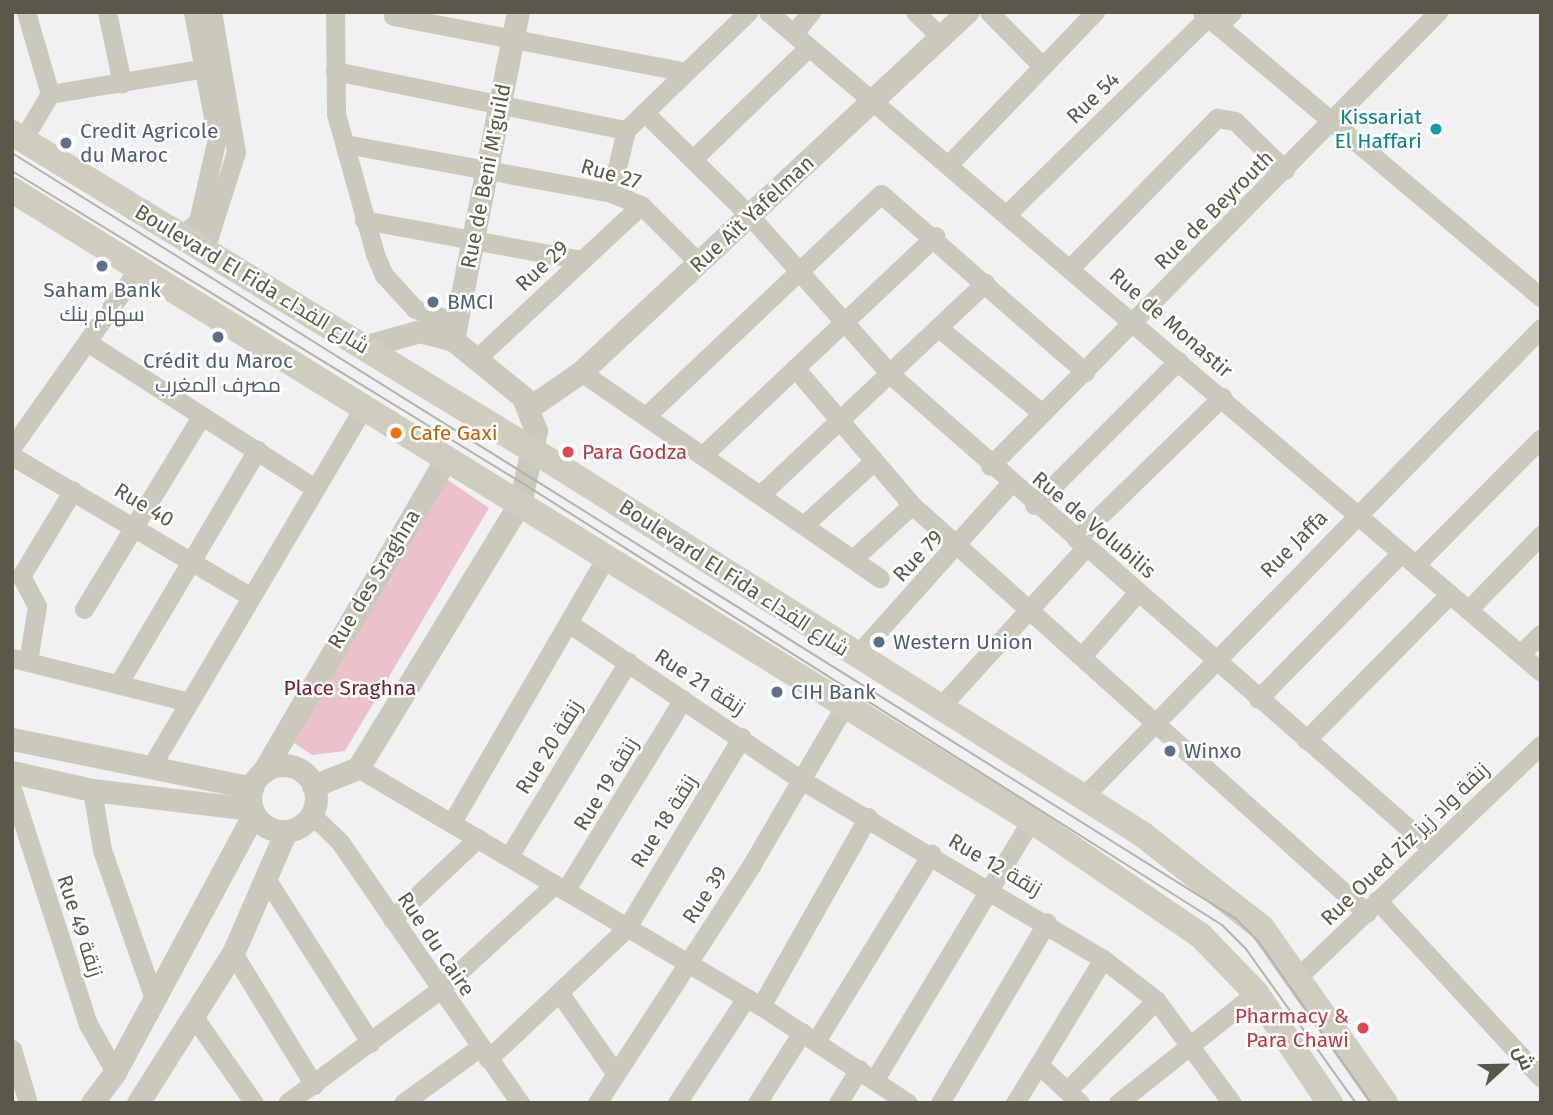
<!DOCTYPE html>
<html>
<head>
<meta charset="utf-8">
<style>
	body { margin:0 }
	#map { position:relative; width:1553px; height:1115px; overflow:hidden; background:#eff1f2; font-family:"Fira Sans",Cairo,sans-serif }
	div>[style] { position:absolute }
	.green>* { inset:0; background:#ebc2cc }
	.minor>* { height:19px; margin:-9.5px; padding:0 9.5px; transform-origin:9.5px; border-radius:9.5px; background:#cbc8bc }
	.tertiary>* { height:23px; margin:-11.5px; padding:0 11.5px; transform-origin:11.5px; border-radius:11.5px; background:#cbc8bc }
	.tertiary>.ring { margin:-11.5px; padding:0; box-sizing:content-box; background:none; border:23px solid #cbc8bc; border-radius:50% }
	.secondary>* { height:26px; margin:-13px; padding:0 13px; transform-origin:13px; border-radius:13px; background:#cfcdbd }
	.tram>* { height:2px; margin:-1px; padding:0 1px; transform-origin:1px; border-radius:1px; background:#b3b3ac }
	.dots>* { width:19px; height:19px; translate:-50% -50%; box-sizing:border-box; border:4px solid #fff; border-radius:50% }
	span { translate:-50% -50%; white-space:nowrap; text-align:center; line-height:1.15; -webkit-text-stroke:5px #fff; paint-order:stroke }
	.street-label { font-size:21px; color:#5b5849 }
	.culture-label { font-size:21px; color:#0d838f }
	.right { translate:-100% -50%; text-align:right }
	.service-label { font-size:21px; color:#4e5e75 }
	.left { translate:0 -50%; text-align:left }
	.food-label { font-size:21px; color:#c56008 }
	.health-label { font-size:21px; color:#be3a42 }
	.park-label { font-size:21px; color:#75212b }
	.frame { position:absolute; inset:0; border:14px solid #5b5849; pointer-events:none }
	.north { position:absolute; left:1469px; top:1031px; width:70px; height:70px; -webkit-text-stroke:5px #fff; paint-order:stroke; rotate:68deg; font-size:19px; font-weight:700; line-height:28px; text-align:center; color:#5b5849 }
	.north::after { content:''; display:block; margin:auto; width:24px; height:32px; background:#5b5849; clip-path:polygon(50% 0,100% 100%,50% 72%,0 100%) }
</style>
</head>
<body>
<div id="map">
	<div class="green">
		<i style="clip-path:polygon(442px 476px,489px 508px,345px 751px,312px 755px,294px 743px,293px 727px)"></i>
	</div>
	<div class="minor">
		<i style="left:26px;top:12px;width:85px;rotate:73.7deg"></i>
		<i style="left:107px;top:12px;width:73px;rotate:78.1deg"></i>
		<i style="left:335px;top:12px;width:102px;rotate:89.4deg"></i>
		<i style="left:336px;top:114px;width:145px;rotate:74.4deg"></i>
		<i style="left:375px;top:254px;width:23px;rotate:67deg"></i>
		<i style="left:384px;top:275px;width:46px;rotate:47.6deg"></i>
		<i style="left:415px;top:309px;width:44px;rotate:17.2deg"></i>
		<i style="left:768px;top:12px;width:1016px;rotate:40.49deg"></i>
		<i style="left:915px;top:12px;width:36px;rotate:44deg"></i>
		<i style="left:989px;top:12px;width:74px;rotate:45.5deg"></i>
		<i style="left:1202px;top:12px;width:443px;rotate:40.1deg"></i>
		<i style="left:393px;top:16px;width:294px;rotate:10.8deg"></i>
		<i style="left:1218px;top:26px;width:20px;rotate:-45deg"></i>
		<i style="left:794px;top:33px;width:27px;rotate:-51deg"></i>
		<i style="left:335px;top:71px;width:297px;rotate:11.5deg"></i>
		<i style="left:645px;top:113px;width:147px;rotate:44.4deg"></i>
		<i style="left:750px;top:216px;width:213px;rotate:48.4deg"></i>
		<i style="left:891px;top:375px;width:716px;rotate:41.21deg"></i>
		<i style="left:23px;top:139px;width:52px;rotate:-59deg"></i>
		<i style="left:50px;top:94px;width:157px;rotate:-9.5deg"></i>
		<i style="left:345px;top:144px;width:270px;rotate:10.4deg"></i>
		<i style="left:611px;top:193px;width:32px;rotate:22deg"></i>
		<i style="left:641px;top:205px;width:82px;rotate:45deg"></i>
		<i style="left:694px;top:158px;width:160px;rotate:-44deg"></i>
		<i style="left:949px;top:164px;width:211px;rotate:-46.2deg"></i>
		<i style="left:611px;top:193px;width:65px;rotate:-76.6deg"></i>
		<i style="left:626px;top:130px;width:170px;rotate:-44deg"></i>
		<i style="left:1009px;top:212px;width:279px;rotate:-44.4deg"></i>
		<i style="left:364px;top:220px;width:222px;rotate:10.4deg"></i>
		<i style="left:181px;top:236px;width:23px;rotate:-41deg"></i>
		<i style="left:198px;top:221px;width:85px;rotate:-77.1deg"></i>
		<i style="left:217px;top:138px;width:128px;rotate:-100.8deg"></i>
		<i style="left:205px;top:249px;width:102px;rotate:-72.3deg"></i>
		<i style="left:236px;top:152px;width:142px;rotate:-99.7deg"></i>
		<i style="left:1071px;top:267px;width:209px;rotate:-45.6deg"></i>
		<i style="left:1217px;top:118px;width:18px;rotate:9deg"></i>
		<i style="left:1235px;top:121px;width:70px;rotate:44.4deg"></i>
		<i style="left:940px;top:329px;width:132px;rotate:39.5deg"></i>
		<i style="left:87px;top:342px;width:270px;rotate:32.7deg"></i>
		<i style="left:475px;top:360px;width:227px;rotate:-43deg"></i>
		<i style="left:795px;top:368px;width:180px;rotate:49.5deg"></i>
		<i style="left:912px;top:505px;width:611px;rotate:41.88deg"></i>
		<i style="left:581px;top:372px;width:363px;rotate:34.6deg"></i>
		<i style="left:646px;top:416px;width:323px;rotate:-43.4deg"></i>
		<i style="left:881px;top:194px;width:271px;rotate:41.1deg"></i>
		<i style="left:12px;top:447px;width:217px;rotate:-54.6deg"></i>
		<i style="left:704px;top:454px;width:318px;rotate:-43.3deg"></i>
		<i style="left:12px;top:456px;width:276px;rotate:30.5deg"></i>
		<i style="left:990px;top:466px;width:638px;rotate:-45.38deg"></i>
		<i style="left:761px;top:494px;width:308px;rotate:-43.3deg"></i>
		<i style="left:1034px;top:505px;width:204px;rotate:-45deg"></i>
		<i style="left:806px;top:523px;width:92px;rotate:-42.4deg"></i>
		<i style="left:1076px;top:539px;width:204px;rotate:-44.2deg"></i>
		<i style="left:855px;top:557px;width:77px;rotate:-42.4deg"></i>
		<i style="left:1416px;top:564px;width:177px;rotate:-45.2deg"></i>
		<i style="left:84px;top:609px;width:223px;rotate:-58.7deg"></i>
		<i style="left:1468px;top:610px;width:105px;rotate:-45.8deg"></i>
		<i style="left:570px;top:624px;width:281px;rotate:34deg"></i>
		<i style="left:803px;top:781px;width:349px;rotate:30.7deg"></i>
		<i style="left:1103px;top:959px;width:67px;rotate:37.7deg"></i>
		<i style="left:1156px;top:1000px;width:128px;rotate:53.6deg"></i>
		<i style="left:1520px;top:654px;width:29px;rotate:-44deg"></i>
		<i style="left:856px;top:656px;width:231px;rotate:-48.2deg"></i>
		<i style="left:1082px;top:656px;width:85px;rotate:-48.8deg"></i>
		<i style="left:12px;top:658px;width:178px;rotate:14deg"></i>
		<i style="left:28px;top:661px;width:56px;rotate:-80.7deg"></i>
		<i style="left:37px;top:606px;width:34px;rotate:-118deg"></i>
		<i style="left:21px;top:576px;width:100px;rotate:-58.8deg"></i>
		<i style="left:120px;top:681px;width:269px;rotate:-59.3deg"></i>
		<i style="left:1258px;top:699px;width:204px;rotate:-45.6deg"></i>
		<i style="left:940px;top:707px;width:217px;rotate:-47.6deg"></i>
		<i style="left:1306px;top:740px;width:205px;rotate:-45.4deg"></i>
		<i style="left:152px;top:765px;width:417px;rotate:-59.4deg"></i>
		<i style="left:358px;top:768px;width:468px;rotate:30.6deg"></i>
		<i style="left:761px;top:1006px;width:176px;rotate:33.4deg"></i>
		<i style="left:12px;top:789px;width:247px;rotate:72.1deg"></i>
		<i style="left:88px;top:1024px;width:55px;rotate:60.6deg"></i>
		<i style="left:92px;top:790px;width:61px;rotate:80.5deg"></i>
		<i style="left:102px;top:850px;width:160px;rotate:70.7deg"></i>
		<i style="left:1083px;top:797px;width:656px;rotate:-45.68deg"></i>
		<i style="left:311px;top:814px;width:40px;rotate:44deg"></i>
		<i style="left:340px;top:842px;width:317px;rotate:55.4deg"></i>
		<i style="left:452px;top:822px;width:308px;rotate:-59.8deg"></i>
		<i style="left:509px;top:856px;width:228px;rotate:-58.5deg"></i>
		<i style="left:267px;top:880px;width:193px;rotate:57.5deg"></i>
		<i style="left:565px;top:891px;width:225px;rotate:-58.4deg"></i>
		<i style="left:1377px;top:900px;width:242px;rotate:47.3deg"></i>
		<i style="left:392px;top:919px;width:118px;rotate:-43.3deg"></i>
		<i style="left:233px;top:953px;width:155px;rotate:58.5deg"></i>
		<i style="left:1300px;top:975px;width:333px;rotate:-43.7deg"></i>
		<i style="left:561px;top:995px;width:96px;rotate:55.2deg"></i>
		<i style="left:761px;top:1006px;width:217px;rotate:-60.5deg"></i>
		<i style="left:194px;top:1017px;width:105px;rotate:55.1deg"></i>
		<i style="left:816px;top:1041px;width:220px;rotate:-58.4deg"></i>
		<i style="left:12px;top:1049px;width:56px;rotate:73.5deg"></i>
		<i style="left:488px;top:1059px;width:190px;rotate:-43.3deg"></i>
		<i style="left:626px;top:929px;width:224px;rotate:-58.9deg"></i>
		<i style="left:1039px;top:1065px;width:56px;rotate:42.8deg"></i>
		<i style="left:875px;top:1079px;width:302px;rotate:-58.9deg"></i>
		<i style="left:1068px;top:1090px;width:126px;rotate:-45.6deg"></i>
		<i style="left:287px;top:1103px;width:189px;rotate:-36.6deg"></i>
		<i style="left:439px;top:990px;width:157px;rotate:-42.4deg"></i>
		<i style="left:403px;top:1103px;width:95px;rotate:-36deg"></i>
		<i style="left:597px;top:1103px;width:285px;rotate:-57deg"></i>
		<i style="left:752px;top:864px;width:181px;rotate:-59.7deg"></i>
		<i style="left:677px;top:1103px;width:126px;rotate:-56.7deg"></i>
		<i style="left:757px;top:1103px;width:84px;rotate:-57.6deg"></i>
		<i style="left:838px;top:1103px;width:40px;rotate:-58deg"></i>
		<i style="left:940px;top:1103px;width:210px;rotate:-59.4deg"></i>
		<i style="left:1015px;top:1103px;width:169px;rotate:-58.6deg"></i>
		<i style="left:1118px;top:1103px;width:176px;rotate:-38.6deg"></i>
	</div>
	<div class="tertiary">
		<i style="left:453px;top:340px;width:334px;rotate:-78.8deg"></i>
		<i style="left:530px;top:407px;width:62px;rotate:-34.5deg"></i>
		<i style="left:581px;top:372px;width:528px;rotate:-43deg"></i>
		<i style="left:12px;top:739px;width:245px;rotate:11.5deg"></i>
		<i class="ring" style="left:250px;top:765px;width:43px;height:43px"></i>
		<i style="left:12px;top:772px;width:82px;rotate:12.7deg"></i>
		<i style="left:92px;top:790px;width:161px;rotate:6.8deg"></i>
		<i style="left:263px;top:772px;width:361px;rotate:-59.7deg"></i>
		<i style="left:313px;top:786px;width:48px;rotate:-21.8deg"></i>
		<i style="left:358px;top:768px;width:311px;rotate:-58.6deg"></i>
		<i style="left:520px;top:503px;width:74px;rotate:-77.5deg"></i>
		<i style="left:536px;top:431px;width:36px;rotate:-111deg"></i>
		<i style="left:523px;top:397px;width:90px;rotate:-140.8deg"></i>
		<i style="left:453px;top:340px;width:34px;rotate:-165deg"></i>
		<i style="left:420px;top:331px;width:58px;rotate:164.1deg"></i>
		<i style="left:92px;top:1103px;width:39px;rotate:-53deg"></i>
		<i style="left:115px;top:1072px;width:293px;rotate:-61.7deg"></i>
		<i style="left:138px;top:1103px;width:178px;rotate:-57.7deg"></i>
		<i style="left:233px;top:953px;width:133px;rotate:-66.5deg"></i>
	</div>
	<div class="secondary">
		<i style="left:12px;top:133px;width:642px;rotate:31.36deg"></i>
		<i style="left:560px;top:467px;width:688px;rotate:32.23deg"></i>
		<i style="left:1142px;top:834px;width:152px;rotate:38.1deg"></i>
		<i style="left:1262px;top:928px;width:214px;rotate:54.9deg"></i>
		<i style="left:12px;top:190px;width:1198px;rotate:31.73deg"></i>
		<i style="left:1031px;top:820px;width:206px;rotate:34.3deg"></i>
		<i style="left:1201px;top:936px;width:79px;rotate:46deg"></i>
		<i style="left:1256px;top:993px;width:133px;rotate:56.1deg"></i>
	</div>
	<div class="tram">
		<i style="left:12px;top:153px;width:1443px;rotate:32.03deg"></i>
		<i style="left:1235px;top:918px;width:33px;rotate:45deg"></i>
		<i style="left:1258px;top:941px;width:198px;rotate:55.1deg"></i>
		<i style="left:12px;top:171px;width:604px;rotate:31.45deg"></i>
		<i style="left:527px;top:486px;width:822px;rotate:32.28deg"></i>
		<i style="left:1222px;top:925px;width:34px;rotate:45deg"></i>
		<i style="left:1246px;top:949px;width:189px;rotate:54.5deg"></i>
	</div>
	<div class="dots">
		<i style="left:1436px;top:129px;background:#0f9aa8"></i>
		<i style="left:66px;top:143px;background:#5c6f8a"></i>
		<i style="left:102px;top:266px;background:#5c6f8a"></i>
		<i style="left:433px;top:302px;background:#5c6f8a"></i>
		<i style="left:218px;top:337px;background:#5c6f8a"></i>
		<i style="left:396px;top:433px;background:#e8710a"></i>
		<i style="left:568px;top:452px;background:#e0444e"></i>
		<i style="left:879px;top:642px;background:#5c6f8a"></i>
		<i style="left:777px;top:692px;background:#5c6f8a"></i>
		<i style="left:1170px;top:751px;background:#5c6f8a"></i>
		<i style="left:1363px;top:1028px;background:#e0444e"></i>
	</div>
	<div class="street-label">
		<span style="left:1093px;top:98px;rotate:-44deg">Rue 54</span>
		<span style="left:611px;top:174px;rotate:16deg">Rue 27</span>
		<span style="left:486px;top:176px;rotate:-79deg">Rue de Beni M'guild</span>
		<span style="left:1214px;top:210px;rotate:-45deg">Rue de Beyrouth</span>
		<span style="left:752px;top:214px;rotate:-43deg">Rue Aït Yafelman</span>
		<span style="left:542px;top:266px;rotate:-43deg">Rue 29</span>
		<span style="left:252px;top:279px;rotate:31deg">Boulevard El Fida شارع الفداء</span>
		<span style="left:1171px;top:323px;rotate:41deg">Rue de Monastir</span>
		<span style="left:144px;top:505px;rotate:31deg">Rue 40</span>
		<span style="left:1094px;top:525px;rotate:40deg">Rue de Volubilis</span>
		<span style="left:1294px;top:544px;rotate:-45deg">Rue Jaffa</span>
		<span style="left:918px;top:556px;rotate:-47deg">Rue 79</span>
		<span style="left:734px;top:578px;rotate:33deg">Boulevard El Fida شارع الفداء</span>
		<span style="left:374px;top:579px;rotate:-59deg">Rue des Sraghna</span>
		<span style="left:700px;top:682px;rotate:33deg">Rue 21 زنقة</span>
		<span style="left:549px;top:747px;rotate:-58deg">Rue 20 زنقة</span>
		<span style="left:606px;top:784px;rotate:-59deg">Rue 19 زنقة</span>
		<span style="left:664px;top:821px;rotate:-58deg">Rue 18 زنقة</span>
		<span style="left:1405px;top:844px;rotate:-44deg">Rue Oued Ziz زنقة واد زيز</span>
		<span style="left:995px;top:865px;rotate:30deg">Rue 12 زنقة</span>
		<span style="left:705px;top:895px;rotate:-57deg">Rue 39</span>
		<span style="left:80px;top:926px;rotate:72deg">Rue 49 زنقة</span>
		<span style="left:436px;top:944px;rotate:56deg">Rue du Caire</span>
	</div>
	<div class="culture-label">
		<span class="right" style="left:1422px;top:129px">Kissariat<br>El Haffari</span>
	</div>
	<div class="service-label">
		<span class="left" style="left:80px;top:143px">Credit Agricole<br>du Maroc</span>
		<span style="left:102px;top:302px">Saham Bank<br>سهام بنك</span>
		<span class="left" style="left:447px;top:302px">BMCI</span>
		<span style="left:218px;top:373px">Crédit du Maroc<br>مصرف المغرب</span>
		<span class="left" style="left:893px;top:642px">Western Union</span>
		<span class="left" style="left:791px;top:692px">CIH Bank</span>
		<span class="left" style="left:1184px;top:751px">Winxo</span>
	</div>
	<div class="food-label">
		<span class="left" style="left:410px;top:433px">Cafe Gaxi</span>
	</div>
	<div class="health-label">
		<span class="left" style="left:582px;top:452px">Para Godza</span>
		<span class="right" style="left:1349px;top:1028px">Pharmacy &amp;<br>Para Chawi</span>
	</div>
	<div class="park-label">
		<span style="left:350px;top:688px">Place Sraghna</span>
	</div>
	<div class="frame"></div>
	<div class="north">ش</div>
</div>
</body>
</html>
